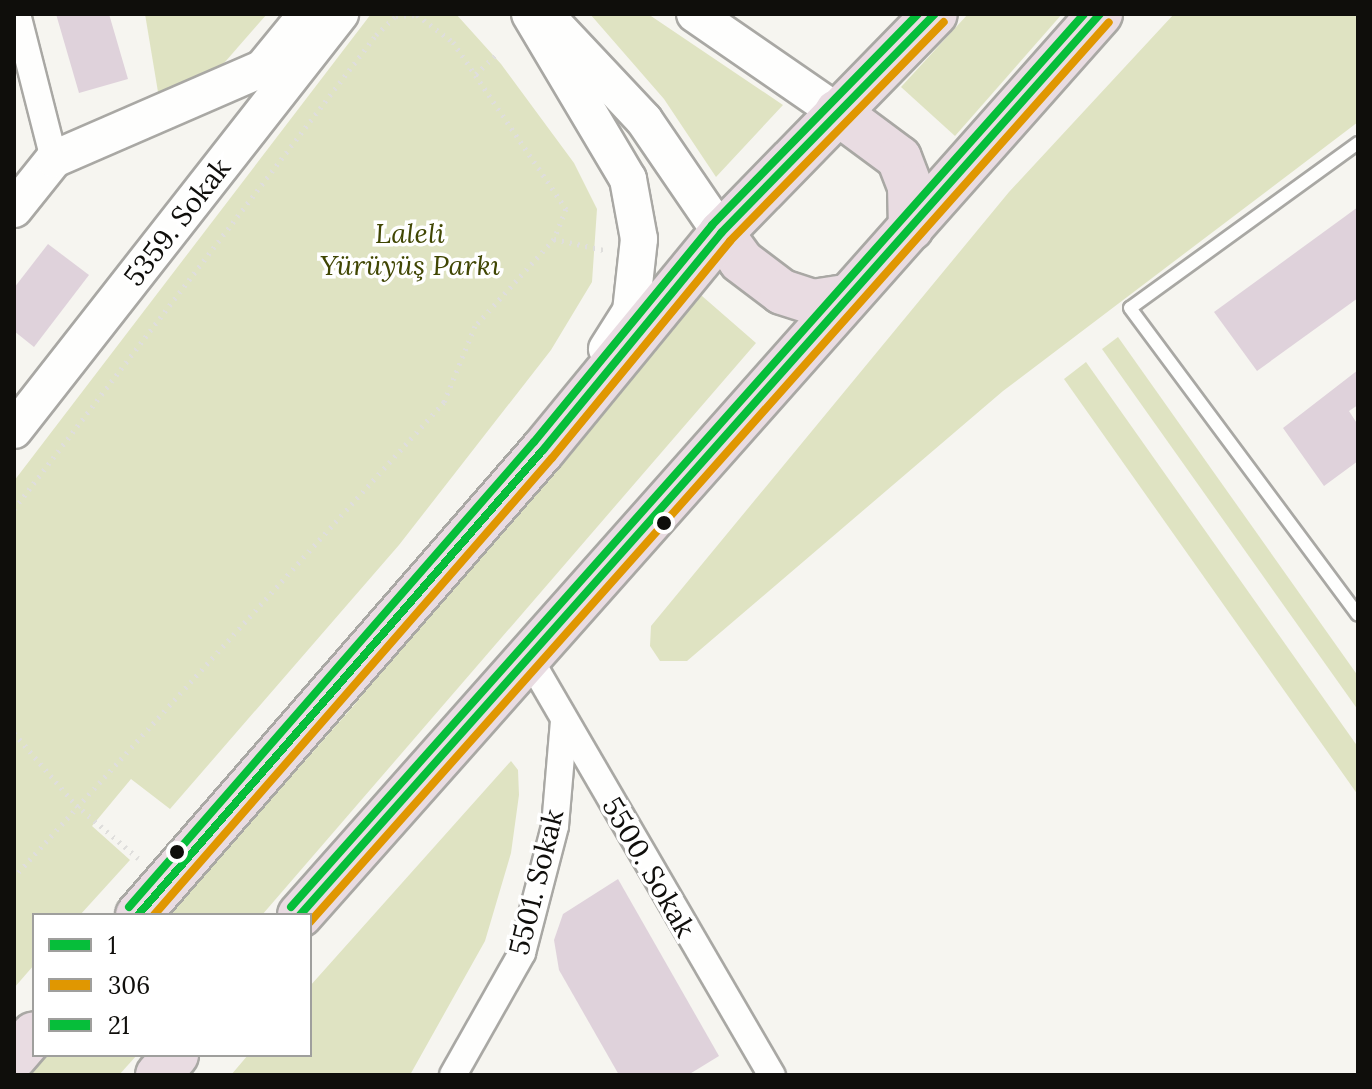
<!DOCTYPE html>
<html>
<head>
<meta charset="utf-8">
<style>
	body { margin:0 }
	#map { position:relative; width:1372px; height:1089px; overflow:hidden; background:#f6f5f0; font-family:Lora,serif }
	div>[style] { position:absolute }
	.green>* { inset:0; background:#dfe3c2 }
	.building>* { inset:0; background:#dfd2db }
	.path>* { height:5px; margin-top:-2.5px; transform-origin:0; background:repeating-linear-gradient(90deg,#dfdedc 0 2px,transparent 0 8px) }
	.roads { filter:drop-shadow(2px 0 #a9a8a4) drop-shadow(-2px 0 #a9a8a4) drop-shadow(0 2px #a9a8a4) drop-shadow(0 -2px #a9a8a4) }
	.lane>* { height:12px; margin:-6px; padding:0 6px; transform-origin:6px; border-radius:6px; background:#fefefd }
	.street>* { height:26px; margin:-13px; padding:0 13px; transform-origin:13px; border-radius:13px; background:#fefefd }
	.secondary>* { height:36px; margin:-18px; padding:0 18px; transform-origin:18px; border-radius:18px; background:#fefefd }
	.highway>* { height:44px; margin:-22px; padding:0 22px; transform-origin:22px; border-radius:22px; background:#e9dce2 }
	.bus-1>* { height:8px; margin:-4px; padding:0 4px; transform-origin:4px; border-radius:4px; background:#06be3a }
	.bus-2>* { height:8px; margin:-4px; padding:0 4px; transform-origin:4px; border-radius:4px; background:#e09701 }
	.bus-3>* { height:8px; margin:-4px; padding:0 4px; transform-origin:4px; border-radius:4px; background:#06be3a }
	.dots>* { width:22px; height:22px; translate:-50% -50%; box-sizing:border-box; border:4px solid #fff; border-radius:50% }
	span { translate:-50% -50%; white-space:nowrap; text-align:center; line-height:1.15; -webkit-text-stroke:7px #fff; paint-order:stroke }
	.street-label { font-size:28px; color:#0f0e0b }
	.park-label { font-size:28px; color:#404603; font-style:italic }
	.frame { position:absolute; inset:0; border:16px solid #0f0e0b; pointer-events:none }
	.legend { position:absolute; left:32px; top:913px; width:280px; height:144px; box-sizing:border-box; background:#fff; border:2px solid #9f9f9d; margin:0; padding:10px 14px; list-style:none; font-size:24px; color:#0f0e0b }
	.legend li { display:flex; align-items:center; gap:16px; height:40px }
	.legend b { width:40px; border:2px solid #9f9f9d }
</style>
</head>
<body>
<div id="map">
	<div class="green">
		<i style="clip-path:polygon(145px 14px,267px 14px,218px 70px,159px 98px)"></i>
		<i style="clip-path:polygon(371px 14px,456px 14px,501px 64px,574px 163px,597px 209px,592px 282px,551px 350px,399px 545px,170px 809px,131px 779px,92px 826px,130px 860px,80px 915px,34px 915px,34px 965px,14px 988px,14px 481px)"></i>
		<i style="clip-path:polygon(590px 14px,648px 14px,783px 105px,716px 177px,664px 99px)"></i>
		<i style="clip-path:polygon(968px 14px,1062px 14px,955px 136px,901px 87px)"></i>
		<i style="clip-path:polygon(1174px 14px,1358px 14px,1358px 122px,1003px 391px,687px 661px,660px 661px,650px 646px,651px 626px,1009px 192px)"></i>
		<i style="clip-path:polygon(694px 289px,756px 343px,262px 915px,169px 915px,355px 704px)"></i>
		<i style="clip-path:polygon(1118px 337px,1358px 676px,1358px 710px,1102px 349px)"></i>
		<i style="clip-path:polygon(1086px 362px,1358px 747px,1358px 795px,1064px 379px)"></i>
		<i style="clip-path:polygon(511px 761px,518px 770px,519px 795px,511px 853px,485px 941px,410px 1075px,231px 1075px,248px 1055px,310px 1055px,310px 986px)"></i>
		<i style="clip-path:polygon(45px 1055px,137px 1055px,119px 1075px,28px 1075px)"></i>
	</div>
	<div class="building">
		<i style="clip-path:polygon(56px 14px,109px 14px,128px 79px,79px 93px)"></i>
		<i style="clip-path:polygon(1358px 207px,1358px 298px,1257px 371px,1214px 312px)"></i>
		<i style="clip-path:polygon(48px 244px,89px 275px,34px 347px,14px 331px,14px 288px)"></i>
		<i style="clip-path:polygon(1358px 370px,1358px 405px,1349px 411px,1358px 425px,1358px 461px,1324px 486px,1283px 428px)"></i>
		<i style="clip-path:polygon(618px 879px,719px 1056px,688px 1075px,619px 1075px,559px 970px,554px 940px,563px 914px)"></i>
	</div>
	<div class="path">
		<i style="left:476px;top:74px;width:30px;rotate:-44deg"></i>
		<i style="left:554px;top:239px;width:51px;rotate:12.4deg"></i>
		<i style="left:14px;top:509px;width:596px;rotate:-52.63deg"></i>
		<i style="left:376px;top:35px;width:28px;rotate:-44deg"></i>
		<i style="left:396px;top:16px;width:21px;rotate:-3deg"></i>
		<i style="left:417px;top:15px;width:45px;rotate:36.9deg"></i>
		<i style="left:453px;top:42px;width:202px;rotate:55.9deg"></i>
		<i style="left:566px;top:209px;width:32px;rotate:112deg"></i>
		<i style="left:554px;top:239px;width:118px;rotate:132.2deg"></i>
		<i style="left:475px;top:326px;width:82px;rotate:112.2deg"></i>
		<i style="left:444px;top:402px;width:641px;rotate:132.15deg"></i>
		<i style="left:14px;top:733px;width:95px;rotate:49.3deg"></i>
		<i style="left:76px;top:805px;width:82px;rotate:40.5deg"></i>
	</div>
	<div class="roads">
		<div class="lane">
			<i style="left:1358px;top:143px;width:281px;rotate:144.1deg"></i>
			<i style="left:1130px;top:308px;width:382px;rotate:53.4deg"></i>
		</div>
		<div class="street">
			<i style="left:17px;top:14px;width:150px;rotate:75.7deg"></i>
			<i style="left:529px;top:658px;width:483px;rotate:59.8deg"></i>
			<i style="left:453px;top:1075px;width:140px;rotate:-60.5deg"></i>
			<i style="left:522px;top:953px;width:131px;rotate:-75.4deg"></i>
			<i style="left:555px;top:826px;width:105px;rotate:-85.1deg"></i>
		</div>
		<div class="secondary">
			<i style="left:530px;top:14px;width:192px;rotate:59.3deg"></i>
			<i style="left:628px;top:179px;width:61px;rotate:79.6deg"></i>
			<i style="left:639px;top:239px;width:72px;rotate:96.3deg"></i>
			<i style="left:631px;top:311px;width:45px;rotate:122.3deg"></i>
			<i style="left:695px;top:14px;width:173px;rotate:34.6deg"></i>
			<i style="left:551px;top:21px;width:136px;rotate:46.8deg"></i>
			<i style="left:644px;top:120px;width:137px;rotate:55.7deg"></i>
			<i style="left:14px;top:209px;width:64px;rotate:-51.3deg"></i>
			<i style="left:54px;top:159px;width:228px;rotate:-23.5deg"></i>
			<i style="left:263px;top:68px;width:70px;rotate:-50.8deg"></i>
			<i style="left:14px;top:430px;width:529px;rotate:-51.92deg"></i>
		</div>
		<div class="highway">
			<i style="left:837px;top:112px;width:77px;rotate:36.6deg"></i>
			<i style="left:899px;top:158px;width:31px;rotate:69deg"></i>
			<i style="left:910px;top:187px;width:41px;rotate:88.6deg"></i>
			<i style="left:721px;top:233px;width:34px;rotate:54deg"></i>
			<i style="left:741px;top:261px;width:51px;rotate:37.1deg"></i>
			<i style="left:782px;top:292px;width:33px;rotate:18deg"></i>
			<i style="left:813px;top:302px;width:36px;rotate:-9deg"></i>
			<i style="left:138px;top:915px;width:617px;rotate:-48.95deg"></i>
			<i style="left:543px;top:450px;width:281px;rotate:-50.6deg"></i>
			<i style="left:721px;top:233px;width:306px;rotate:-45.7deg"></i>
			<i style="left:300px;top:915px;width:1205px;rotate:-48.4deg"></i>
			<i style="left:14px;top:1057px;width:30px;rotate:-49deg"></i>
			<i style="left:158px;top:1075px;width:27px;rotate:-48deg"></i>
		</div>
	</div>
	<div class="bus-1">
		<i style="left:138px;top:915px;width:617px;rotate:-48.95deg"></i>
		<i style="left:543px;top:450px;width:281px;rotate:-50.6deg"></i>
		<i style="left:721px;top:233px;width:306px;rotate:-45.7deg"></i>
		<i style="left:300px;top:915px;width:1205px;rotate:-48.4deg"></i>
	</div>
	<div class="bus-2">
		<i style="left:154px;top:915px;width:606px;rotate:-48.95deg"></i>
		<i style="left:552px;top:458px;width:281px;rotate:-50.6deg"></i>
		<i style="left:730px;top:241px;width:306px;rotate:-45.7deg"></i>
		<i style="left:310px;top:922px;width:1203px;rotate:-48.4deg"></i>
	</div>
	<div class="bus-3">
		<i style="left:129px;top:907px;width:617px;rotate:-48.95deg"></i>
		<i style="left:534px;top:442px;width:281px;rotate:-50.6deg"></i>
		<i style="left:712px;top:225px;width:295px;rotate:-45.7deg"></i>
		<i style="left:291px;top:907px;width:1194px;rotate:-48.39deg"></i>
	</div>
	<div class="dots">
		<i style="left:664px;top:523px;background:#0f0e0b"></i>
		<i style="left:177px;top:852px;background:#0f0e0b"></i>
	</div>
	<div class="street-label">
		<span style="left:177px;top:222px;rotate:-52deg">5359. Sokak</span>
		<span style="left:649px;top:867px;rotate:60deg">5500. Sokak</span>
		<span style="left:536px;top:882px;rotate:-76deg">5501. Sokak</span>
	</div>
	<div class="park-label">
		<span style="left:410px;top:249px">Laleli<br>Yürüyüş Parkı</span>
	</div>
	<div class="frame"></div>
	<ul class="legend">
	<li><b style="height:10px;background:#06be3a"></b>1</li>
	<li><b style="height:10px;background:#e09701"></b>306</li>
	<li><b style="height:10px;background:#06be3a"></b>21</li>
	</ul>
</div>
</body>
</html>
